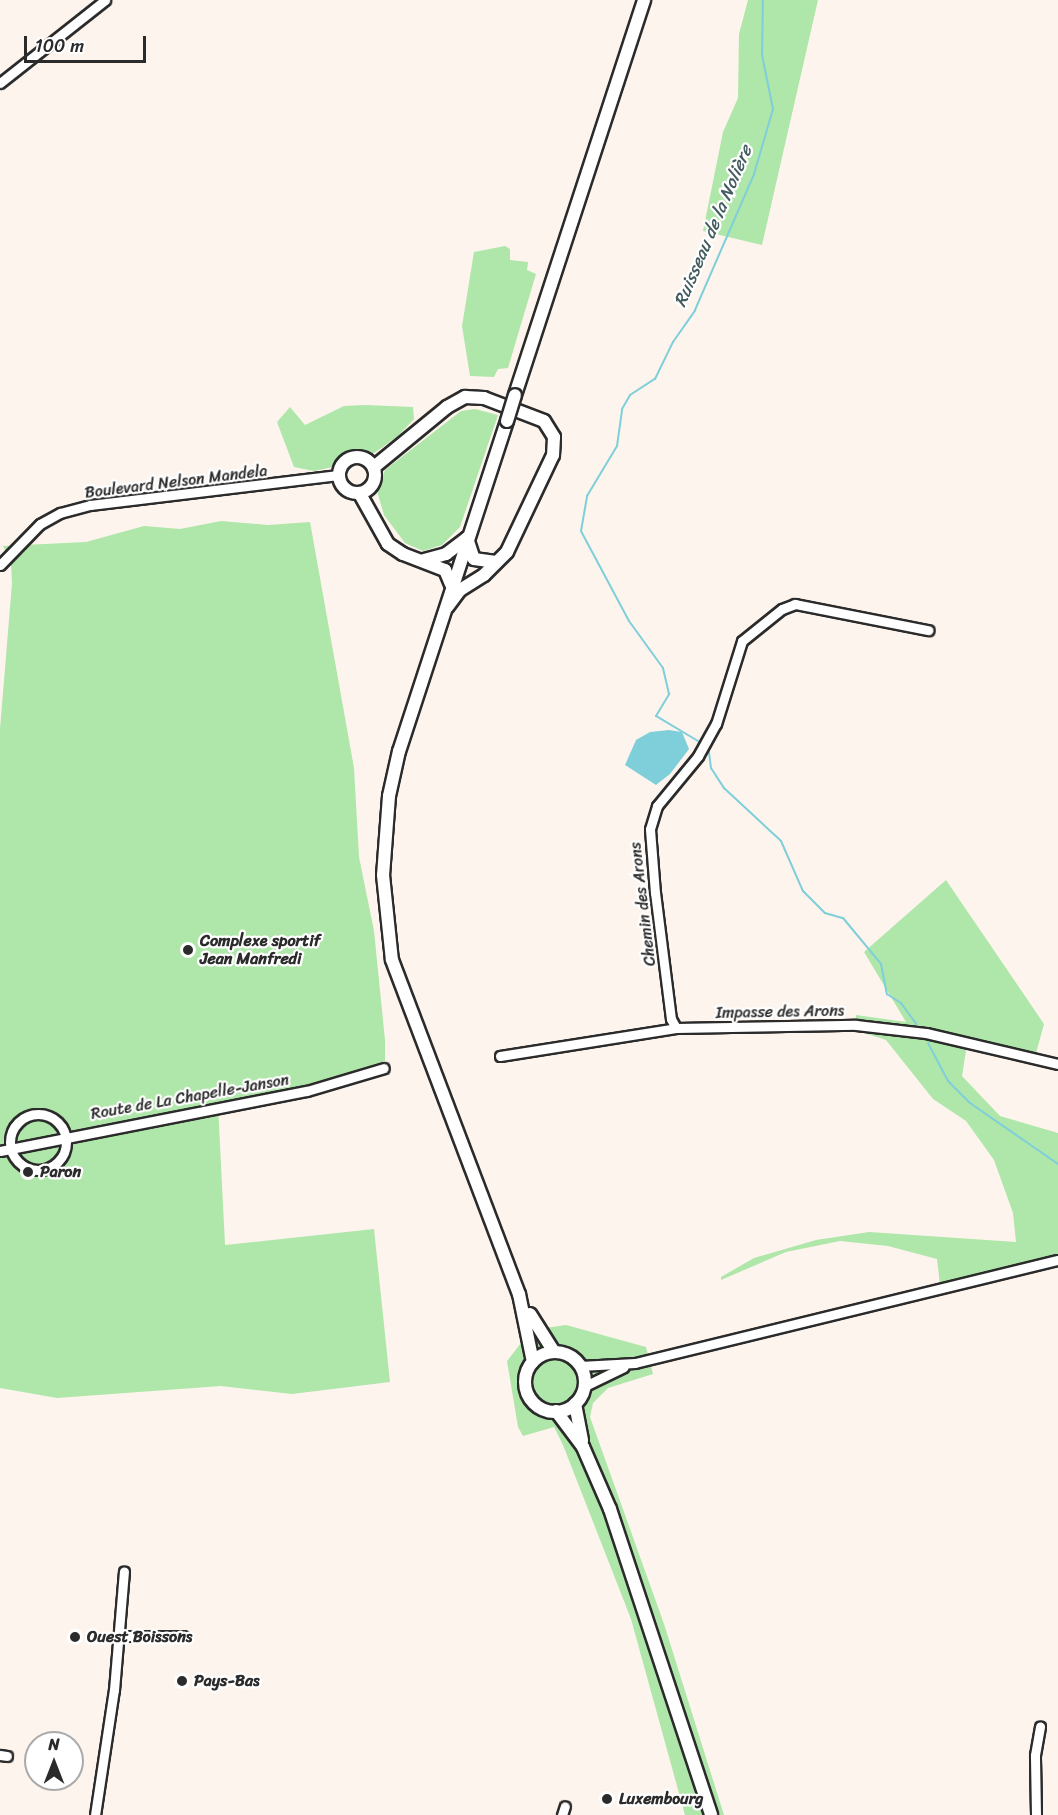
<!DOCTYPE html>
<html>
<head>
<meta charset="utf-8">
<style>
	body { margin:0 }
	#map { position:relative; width:1058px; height:1815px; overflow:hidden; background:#fdf4ed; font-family:Sriracha,sans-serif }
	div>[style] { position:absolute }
	.green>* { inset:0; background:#afe6a9 }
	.water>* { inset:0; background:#7fcfda }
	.stream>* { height:2px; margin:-1px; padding:0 1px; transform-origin:1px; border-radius:1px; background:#7fcfda }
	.roads { filter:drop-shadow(2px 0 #2b2b2b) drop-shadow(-2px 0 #2b2b2b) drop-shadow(0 2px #2b2b2b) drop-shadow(0 -2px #2b2b2b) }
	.minor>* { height:9px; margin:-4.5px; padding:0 4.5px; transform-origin:4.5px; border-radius:4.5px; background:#fff }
	.minor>.ring { margin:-4.5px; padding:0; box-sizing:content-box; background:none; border:9px solid #fff; border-radius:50% }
	.major>* { height:12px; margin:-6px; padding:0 6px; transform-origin:6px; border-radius:6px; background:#fff }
	.major>.ring { margin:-6px; padding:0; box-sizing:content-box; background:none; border:12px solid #fff; border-radius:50% }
	.bridges { filter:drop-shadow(2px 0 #2b2b2b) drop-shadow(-2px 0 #2b2b2b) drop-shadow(0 2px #2b2b2b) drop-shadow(0 -2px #2b2b2b) }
	.major-bridge>* { height:12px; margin:-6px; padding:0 6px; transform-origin:6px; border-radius:6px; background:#fff }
	.dots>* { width:16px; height:16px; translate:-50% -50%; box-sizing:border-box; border:3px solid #fff; border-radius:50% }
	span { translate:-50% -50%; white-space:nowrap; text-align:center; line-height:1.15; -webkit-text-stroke:4.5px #fff; paint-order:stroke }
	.street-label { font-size:16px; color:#2b2b2b }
	.poi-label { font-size:16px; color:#2b2b2b; font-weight:700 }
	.left { translate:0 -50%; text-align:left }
	.water-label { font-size:18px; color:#445c60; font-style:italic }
	.north { position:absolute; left:24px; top:1731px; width:60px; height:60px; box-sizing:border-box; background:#fff; border:2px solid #aaa; border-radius:50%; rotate:0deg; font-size:16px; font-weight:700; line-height:24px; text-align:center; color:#2b2b2b }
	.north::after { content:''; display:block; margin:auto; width:21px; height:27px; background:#2b2b2b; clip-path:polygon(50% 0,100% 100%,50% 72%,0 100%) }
	.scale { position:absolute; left:24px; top:36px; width:122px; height:27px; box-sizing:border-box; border:3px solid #2b2b2b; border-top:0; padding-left:8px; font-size:18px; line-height:21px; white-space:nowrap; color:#2b2b2b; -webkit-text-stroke:4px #fff; paint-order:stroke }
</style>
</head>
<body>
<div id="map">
	<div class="green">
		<i style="clip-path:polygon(748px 0,818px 0,762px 245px,703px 231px,723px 132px,738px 98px,739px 34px)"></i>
		<i style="clip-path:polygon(505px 246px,510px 249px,510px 260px,528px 262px,527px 270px,536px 274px,508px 368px,498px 369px,494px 377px,470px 376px,462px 326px,474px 252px)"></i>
		<i style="clip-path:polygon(365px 405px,413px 407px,414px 419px,398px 436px,370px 456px,348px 454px,333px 467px,314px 471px,294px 467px,277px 422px,290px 407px,305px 425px,344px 406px)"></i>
		<i style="clip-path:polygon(475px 409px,498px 415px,460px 527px,442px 545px,423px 551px,405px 543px,384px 515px,377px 491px,385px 470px,461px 411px)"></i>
		<i style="clip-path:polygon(221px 521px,268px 525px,310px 522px,354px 768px,359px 857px,374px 931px,385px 1040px,385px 1061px,290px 1090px,218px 1105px,225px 1245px,374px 1229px,390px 1382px,292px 1394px,221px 1386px,57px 1398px,0 1388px,0 729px,12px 583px,11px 563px,3px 546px,86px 542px,144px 526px,180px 529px)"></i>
		<i style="clip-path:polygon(946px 880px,1044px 1024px,1036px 1053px,968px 1038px,962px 1076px,1000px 1116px,1058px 1133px,1058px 1267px,941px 1294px,937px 1259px,888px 1246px,840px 1241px,786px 1252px,721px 1280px,721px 1277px,754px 1258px,816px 1240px,869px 1232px,1016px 1242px,1013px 1213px,994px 1160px,966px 1121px,933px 1099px,886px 1040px,855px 1030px,856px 1015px,906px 1022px,864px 952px)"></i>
		<i style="clip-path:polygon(566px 1325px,646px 1347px,653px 1374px,608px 1388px,593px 1403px,590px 1417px,664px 1624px,724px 1815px,685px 1815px,631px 1619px,563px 1445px,554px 1427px,523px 1436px,518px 1427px,507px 1361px,531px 1330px)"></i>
	</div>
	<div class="water">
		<i style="clip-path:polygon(669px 730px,682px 732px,689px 749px,670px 774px,656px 785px,625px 765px,636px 740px,650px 732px)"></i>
	</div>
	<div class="stream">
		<i style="left:698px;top:741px;width:49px;rotate:-149.2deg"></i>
		<i style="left:656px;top:716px;width:26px;rotate:-59deg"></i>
		<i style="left:669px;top:694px;width:27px;rotate:-103deg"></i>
		<i style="left:663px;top:668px;width:58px;rotate:-125.9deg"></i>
		<i style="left:629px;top:621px;width:102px;rotate:-118.1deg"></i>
		<i style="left:581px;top:531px;width:36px;rotate:-80deg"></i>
		<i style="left:587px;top:496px;width:58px;rotate:-59deg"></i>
		<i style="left:617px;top:446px;width:37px;rotate:-82deg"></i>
		<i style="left:622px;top:409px;width:16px;rotate:-60deg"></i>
		<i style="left:630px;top:395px;width:30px;rotate:-33deg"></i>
		<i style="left:655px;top:379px;width:41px;rotate:-64.1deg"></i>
		<i style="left:673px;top:342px;width:39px;rotate:-55deg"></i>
		<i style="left:695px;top:310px;width:148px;rotate:-66.5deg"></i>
		<i style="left:754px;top:174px;width:68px;rotate:-73.7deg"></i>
		<i style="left:773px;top:109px;width:55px;rotate:-101.5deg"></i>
		<i style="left:762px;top:55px;width:55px;rotate:-89deg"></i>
		<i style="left:709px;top:752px;width:16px;rotate:83deg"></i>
		<i style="left:711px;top:768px;width:24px;rotate:57deg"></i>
		<i style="left:724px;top:788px;width:78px;rotate:42.9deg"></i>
		<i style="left:781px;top:841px;width:55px;rotate:66.3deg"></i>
		<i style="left:803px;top:891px;width:31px;rotate:45deg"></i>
		<i style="left:825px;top:913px;width:19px;rotate:16deg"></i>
		<i style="left:843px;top:918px;width:60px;rotate:50.4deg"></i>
		<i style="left:881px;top:964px;width:31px;rotate:79deg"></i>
		<i style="left:887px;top:994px;width:17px;rotate:33deg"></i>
		<i style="left:901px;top:1003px;width:26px;rotate:54deg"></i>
		<i style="left:928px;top:1043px;width:43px;rotate:62.2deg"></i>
		<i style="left:948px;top:1081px;width:31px;rotate:45deg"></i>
		<i style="left:970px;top:1103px;width:107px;rotate:34.7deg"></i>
	</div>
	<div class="roads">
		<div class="minor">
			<i style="left:0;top:83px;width:134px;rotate:-38.3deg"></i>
			<i style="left:0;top:565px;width:57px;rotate:-45.7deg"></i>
			<i style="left:40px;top:524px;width:23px;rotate:-29deg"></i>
			<i style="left:60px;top:513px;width:31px;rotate:-15deg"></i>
			<i style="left:90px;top:505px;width:250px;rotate:-6.9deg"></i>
			<i style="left:676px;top:1028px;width:10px;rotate:-119deg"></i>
			<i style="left:671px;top:1019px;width:127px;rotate:-97.2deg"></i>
			<i style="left:655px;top:893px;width:64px;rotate:-94.5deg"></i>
			<i style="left:650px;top:829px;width:24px;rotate:-73deg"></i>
			<i style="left:657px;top:806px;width:65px;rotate:-50.6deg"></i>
			<i style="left:698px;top:756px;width:37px;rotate:-61deg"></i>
			<i style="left:716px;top:724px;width:87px;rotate:-72.6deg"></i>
			<i style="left:742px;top:641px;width:51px;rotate:-38.7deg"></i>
			<i style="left:782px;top:609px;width:14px;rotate:-21deg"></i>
			<i style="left:795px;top:604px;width:136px;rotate:11.1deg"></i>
			<i style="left:500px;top:1056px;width:178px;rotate:-9deg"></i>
			<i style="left:676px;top:1028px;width:180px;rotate:-1deg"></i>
			<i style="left:856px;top:1025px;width:70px;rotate:6.5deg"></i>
			<i style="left:926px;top:1033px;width:136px;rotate:13.2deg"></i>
			<i class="ring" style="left:10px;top:1114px;width:47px;height:47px"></i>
			<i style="left:0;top:1151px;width:313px;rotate:-11.1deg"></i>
			<i style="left:307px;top:1091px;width:80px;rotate:-16.6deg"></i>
			<i style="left:580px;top:1366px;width:55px;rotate:-3.1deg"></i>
			<i style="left:635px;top:1363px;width:435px;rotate:-13.7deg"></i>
			<i style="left:585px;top:1386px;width:43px;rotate:-26deg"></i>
			<i style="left:119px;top:1636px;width:64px"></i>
			<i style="left:0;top:1755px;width:7px;rotate:8deg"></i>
			<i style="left:95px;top:1815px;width:126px;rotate:-81.4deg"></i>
			<i style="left:114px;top:1690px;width:119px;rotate:-85.2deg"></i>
			<i style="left:562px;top:1815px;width:9px;rotate:-72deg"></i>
			<i style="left:1036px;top:1815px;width:60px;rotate:-91deg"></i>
			<i style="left:1035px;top:1755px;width:29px;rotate:-80deg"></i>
		</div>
		<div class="major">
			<i style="left:515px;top:395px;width:416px;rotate:-71.9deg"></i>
			<i style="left:507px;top:421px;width:347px;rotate:108.1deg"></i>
			<i style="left:399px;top:751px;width:46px;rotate:102.5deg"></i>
			<i style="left:389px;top:796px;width:79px;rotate:94.3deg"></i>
			<i style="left:383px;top:875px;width:85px;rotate:84deg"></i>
			<i style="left:392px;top:960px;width:357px;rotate:69.2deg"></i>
			<i style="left:519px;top:1294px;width:69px;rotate:78.4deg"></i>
			<i class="ring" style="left:339px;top:457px;width:24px;height:24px"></i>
			<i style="left:374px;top:467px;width:94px;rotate:-39.4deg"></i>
			<i style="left:447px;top:407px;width:21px;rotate:-29deg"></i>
			<i style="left:465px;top:397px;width:19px;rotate:3deg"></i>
			<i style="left:484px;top:398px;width:64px;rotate:21deg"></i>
			<i style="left:544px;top:421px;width:19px;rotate:58deg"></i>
			<i style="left:554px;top:437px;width:18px;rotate:93deg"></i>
			<i style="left:553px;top:455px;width:107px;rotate:115.4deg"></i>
			<i style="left:507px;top:552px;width:33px;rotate:135deg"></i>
			<i style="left:484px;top:575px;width:28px;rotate:148deg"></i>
			<i style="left:460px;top:590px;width:21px;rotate:127deg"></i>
			<i style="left:360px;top:494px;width:57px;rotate:60.8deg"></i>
			<i style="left:388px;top:544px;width:18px;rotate:34deg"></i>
			<i style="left:403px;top:554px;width:45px;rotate:20.9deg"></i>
			<i style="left:445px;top:570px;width:15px;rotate:67deg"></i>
			<i style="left:467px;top:538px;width:22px;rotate:72deg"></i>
			<i style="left:474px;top:559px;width:22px;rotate:8deg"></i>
			<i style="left:424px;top:560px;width:23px;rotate:-15deg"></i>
			<i style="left:446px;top:554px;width:26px;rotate:-37deg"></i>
			<i style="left:530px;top:1314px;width:45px;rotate:57.7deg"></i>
			<i class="ring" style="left:525px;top:1352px;width:48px;height:48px"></i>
			<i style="left:575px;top:1404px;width:37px;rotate:79deg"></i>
			<i style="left:556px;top:1411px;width:45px;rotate:53.1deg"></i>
			<i style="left:583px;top:1447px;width:68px;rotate:66.5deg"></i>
			<i style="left:610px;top:1509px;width:322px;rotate:71.7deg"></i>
		</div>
	</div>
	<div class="bridges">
		<div class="major-bridge">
			<i style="left:507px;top:421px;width:27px;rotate:-73deg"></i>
		</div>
	</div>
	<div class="dots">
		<i style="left:188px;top:950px;background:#2b2b2b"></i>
		<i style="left:28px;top:1172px;background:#2b2b2b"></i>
		<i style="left:75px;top:1637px;background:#2b2b2b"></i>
		<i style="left:182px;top:1681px;background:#2b2b2b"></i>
		<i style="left:607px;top:1799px;background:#2b2b2b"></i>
	</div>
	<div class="street-label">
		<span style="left:176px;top:482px;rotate:-7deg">Boulevard Nelson Mandela</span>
		<span style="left:643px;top:904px;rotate:-97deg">Chemin des Arons</span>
		<span style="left:780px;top:1012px;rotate:-1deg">Impasse des Arons</span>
		<span style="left:190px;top:1097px;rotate:-10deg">Route de La Chapelle-Janson</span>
	</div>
	<div class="poi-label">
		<span class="left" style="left:200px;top:950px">Complexe sportif<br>Jean Manfredi</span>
		<span class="left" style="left:40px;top:1172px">Paron</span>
		<span class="left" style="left:87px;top:1637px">Ouest Boissons</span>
		<span class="left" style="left:194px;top:1681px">Pays-Bas</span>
		<span class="left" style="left:619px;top:1799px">Luxembourg</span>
	</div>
	<div class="water-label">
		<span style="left:713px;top:226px;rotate:-67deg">Ruisseau de la Nolière</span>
	</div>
	<div class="north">N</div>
	<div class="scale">100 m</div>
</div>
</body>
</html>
